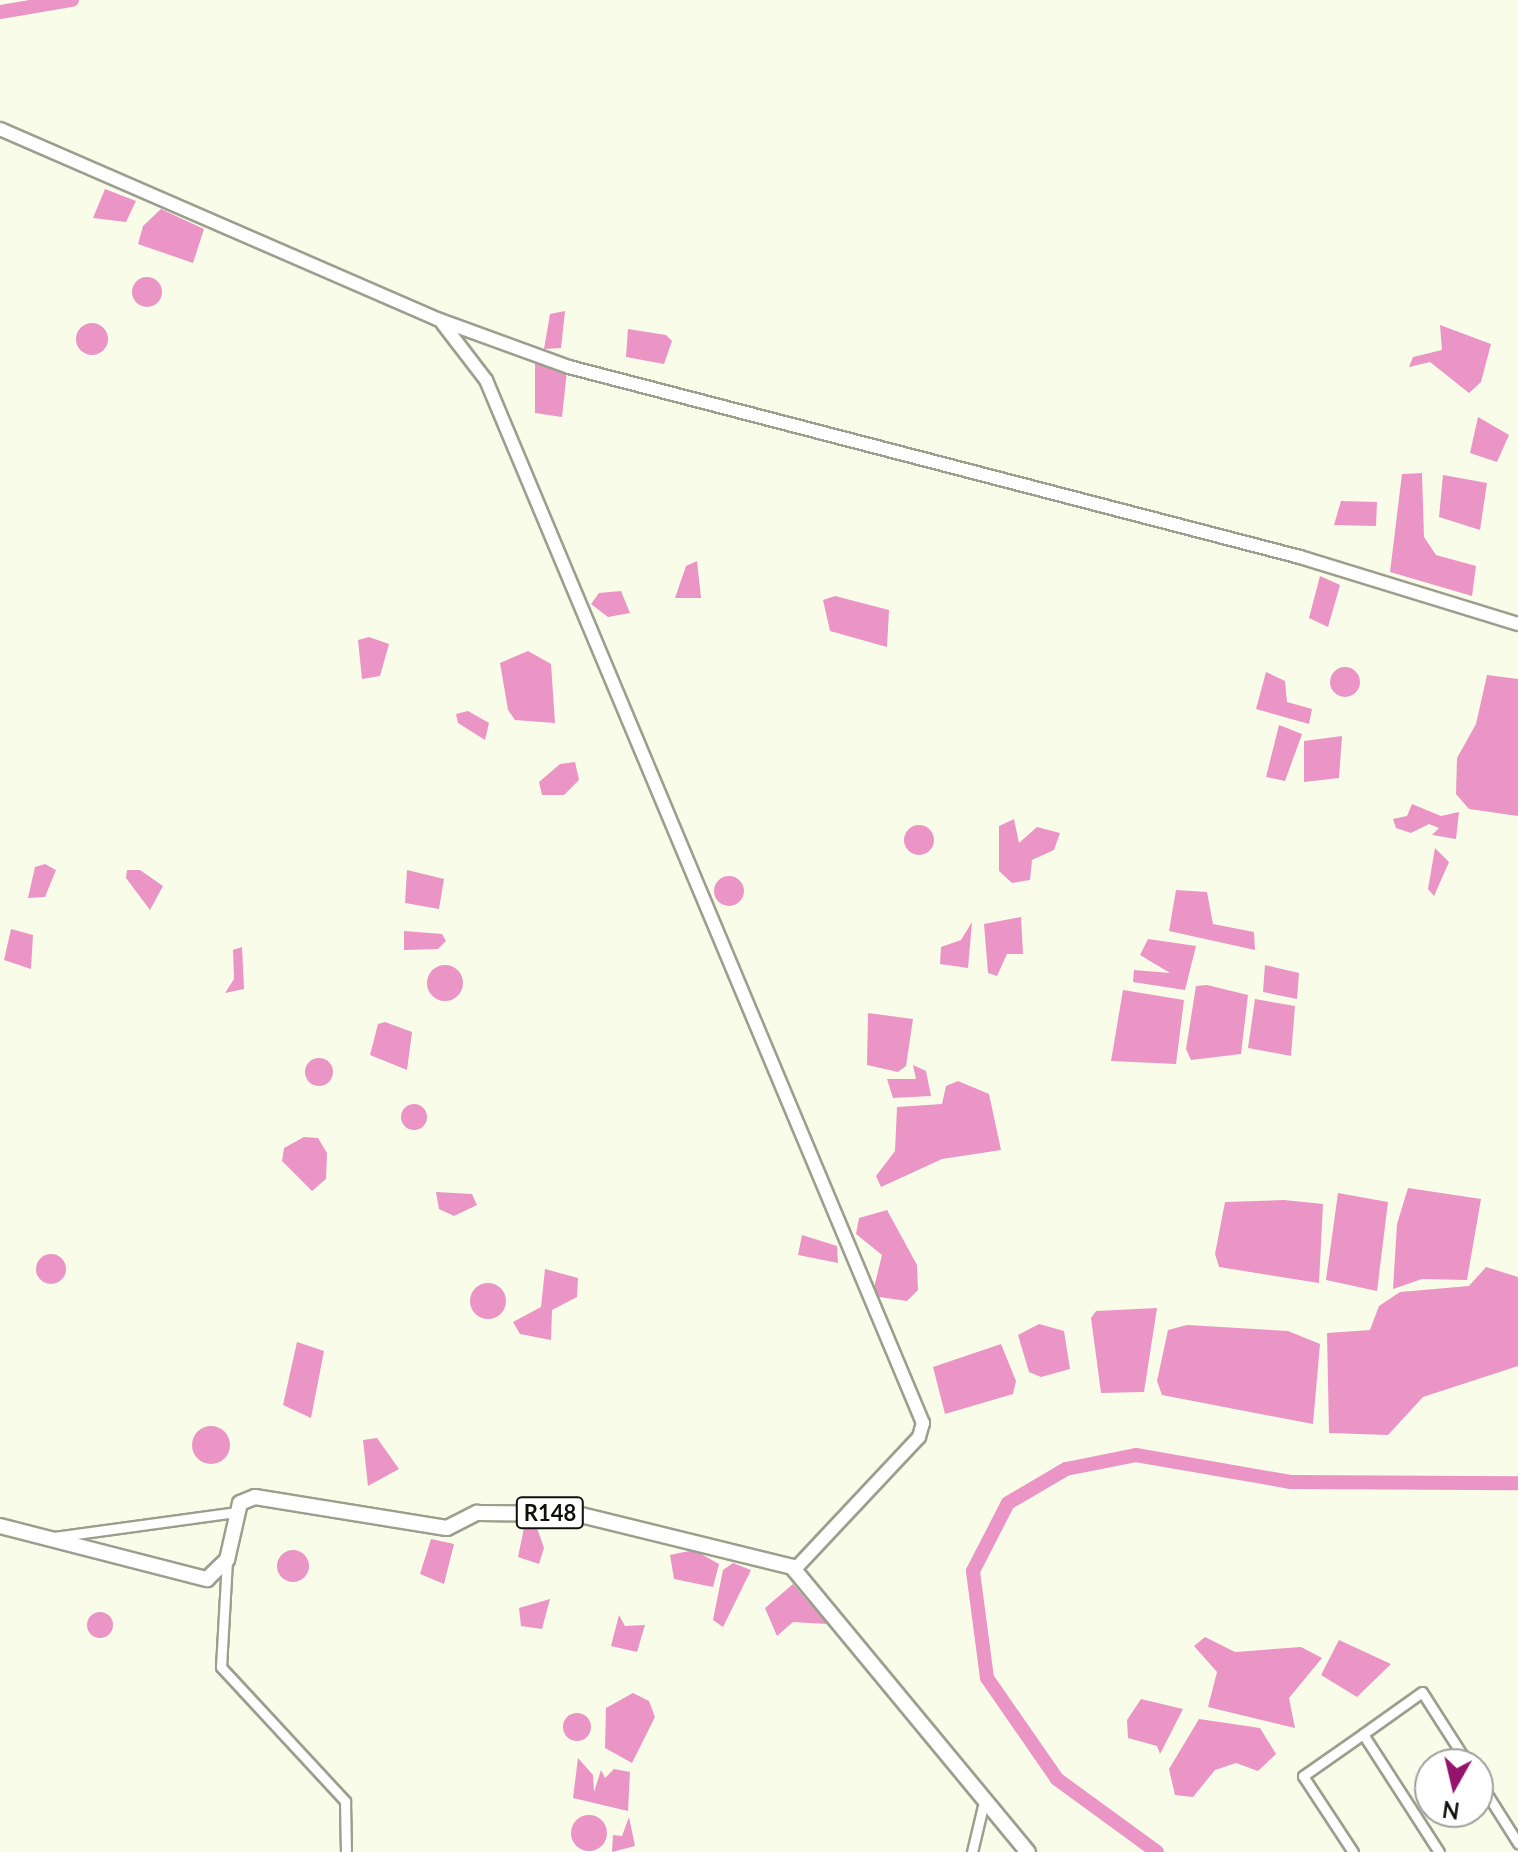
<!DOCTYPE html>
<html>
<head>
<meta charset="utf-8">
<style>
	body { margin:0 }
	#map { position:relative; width:1518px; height:1852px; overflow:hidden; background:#fafcea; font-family:Lato,sans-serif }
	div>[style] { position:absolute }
	.water>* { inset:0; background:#ea95c5 }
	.round { border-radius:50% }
	.river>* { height:14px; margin:-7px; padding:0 7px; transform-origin:7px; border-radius:7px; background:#ea95c5 }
	.roads { filter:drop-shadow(2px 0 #9c9f8e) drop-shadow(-2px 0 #9c9f8e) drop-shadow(0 2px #9c9f8e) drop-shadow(0 -2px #9c9f8e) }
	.street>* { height:9px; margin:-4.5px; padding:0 4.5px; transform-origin:4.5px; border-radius:4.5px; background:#fff }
	.secondary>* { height:12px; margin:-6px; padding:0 6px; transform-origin:6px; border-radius:6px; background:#fff }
	.primary>* { height:14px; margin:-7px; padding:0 7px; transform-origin:7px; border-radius:7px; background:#fff }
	span { translate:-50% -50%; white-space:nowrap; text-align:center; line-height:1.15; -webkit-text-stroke:6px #fff; paint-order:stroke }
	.shield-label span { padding:2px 6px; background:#fff; border:2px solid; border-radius:6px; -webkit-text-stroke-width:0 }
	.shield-label { font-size:22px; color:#0f100a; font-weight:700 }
	.north { position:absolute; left:1414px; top:1748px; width:80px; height:80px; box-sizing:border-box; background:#fff; border:2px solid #9f9f9d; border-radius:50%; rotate:188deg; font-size:22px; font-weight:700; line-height:32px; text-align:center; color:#0f100a }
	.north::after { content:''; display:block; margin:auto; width:28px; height:36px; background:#94136c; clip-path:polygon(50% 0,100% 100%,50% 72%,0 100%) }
</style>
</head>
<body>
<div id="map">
	<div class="water">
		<i style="clip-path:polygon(105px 189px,136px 201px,126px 222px,93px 218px)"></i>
		<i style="clip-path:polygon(161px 209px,204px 229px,193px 263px,138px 244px,143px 226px)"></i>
		<i class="round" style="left:132px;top:277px;width:30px;height:30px"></i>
		<i style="clip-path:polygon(565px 311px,561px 348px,544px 349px,550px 314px)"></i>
		<i class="round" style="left:76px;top:323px;width:32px;height:32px"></i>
		<i style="clip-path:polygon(1440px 325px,1491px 344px,1481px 382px,1469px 393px,1430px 362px,1409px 367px,1413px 357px,1442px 350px)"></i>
		<i style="clip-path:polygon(628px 329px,666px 335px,672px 341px,664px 364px,626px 357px)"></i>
		<i style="clip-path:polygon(535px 362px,567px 371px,562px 417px,535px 413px)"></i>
		<i style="clip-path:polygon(1478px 417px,1509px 435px,1497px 462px,1470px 453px)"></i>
		<i style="clip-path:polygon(1422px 473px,1424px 537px,1436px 555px,1476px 566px,1472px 596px,1390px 572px,1402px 474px)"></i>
		<i style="clip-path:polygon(1443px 475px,1487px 483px,1480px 530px,1439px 517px)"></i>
		<i style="clip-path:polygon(1341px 501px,1377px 502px,1376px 526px,1334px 525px)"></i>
		<i style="clip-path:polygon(697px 561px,701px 598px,675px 598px,686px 566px)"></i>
		<i style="clip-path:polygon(1320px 576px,1340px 585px,1328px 627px,1309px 618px)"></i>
		<i style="clip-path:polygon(621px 591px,630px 613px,608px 617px,591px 604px,599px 593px)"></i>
		<i style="clip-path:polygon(835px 596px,889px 610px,887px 647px,830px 631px,823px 600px)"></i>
		<i style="clip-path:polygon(369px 637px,389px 644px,380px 676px,362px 679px,358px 640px)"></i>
		<i style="clip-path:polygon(528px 651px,551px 664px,555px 723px,515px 720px,508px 710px,500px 663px)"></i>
		<i class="round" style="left:1330px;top:667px;width:30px;height:30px"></i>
		<i style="clip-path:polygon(1266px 672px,1285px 681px,1287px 702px,1312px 709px,1309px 724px,1256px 709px)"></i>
		<i style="clip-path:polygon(1487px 675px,1518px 679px,1518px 816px,1469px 809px,1456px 794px,1457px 758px,1476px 724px)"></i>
		<i style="clip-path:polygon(468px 711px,489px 723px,485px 740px,458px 723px,456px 714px)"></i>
		<i style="clip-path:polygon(1279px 725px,1302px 734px,1285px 781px,1266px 777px)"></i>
		<i style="clip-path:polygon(1342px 736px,1339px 778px,1304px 782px,1304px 741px)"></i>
		<i style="clip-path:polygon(575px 762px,579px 780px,564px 795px,542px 795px,539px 782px,560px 764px)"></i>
		<i style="clip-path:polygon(1412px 804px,1441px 816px,1459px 812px,1456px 839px,1432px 835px,1439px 828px,1429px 824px,1411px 833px,1396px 828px,1393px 819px,1407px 816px)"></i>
		<i style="clip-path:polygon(1014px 819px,1019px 843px,1037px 827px,1060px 833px,1054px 850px,1032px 860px,1030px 880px,1012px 883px,999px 871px,999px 826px)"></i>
		<i class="round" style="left:904px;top:825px;width:30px;height:30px"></i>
		<i style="clip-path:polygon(1435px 848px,1449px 862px,1434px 896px,1428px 889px)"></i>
		<i style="clip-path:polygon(45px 864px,56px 870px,45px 897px,28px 898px,35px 867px)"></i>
		<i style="clip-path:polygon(140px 870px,163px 886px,150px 910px,126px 878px,127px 870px)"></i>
		<i style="clip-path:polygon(407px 870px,444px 879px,439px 909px,405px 903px)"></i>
		<i class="round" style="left:714px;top:876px;width:30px;height:30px"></i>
		<i style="clip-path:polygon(1176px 890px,1207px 892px,1213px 924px,1254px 932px,1255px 950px,1169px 931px)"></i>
		<i style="clip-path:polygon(1021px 917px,1023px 954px,1007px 954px,997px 976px,988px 973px,984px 924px)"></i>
		<i style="clip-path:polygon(972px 922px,968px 968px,940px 964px,941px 947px,961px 940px)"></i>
		<i style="clip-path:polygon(11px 929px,33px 935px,31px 969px,4px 960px)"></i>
		<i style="clip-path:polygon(404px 931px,442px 934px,446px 941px,438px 949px,404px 950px)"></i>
		<i style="clip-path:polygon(1148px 939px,1196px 946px,1185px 990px,1133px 982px,1134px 970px,1170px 973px,1140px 955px)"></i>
		<i style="clip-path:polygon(242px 947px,244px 989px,225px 993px,234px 979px,233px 950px)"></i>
		<i class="round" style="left:427px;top:965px;width:36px;height:36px"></i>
		<i style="clip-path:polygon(1265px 965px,1299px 973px,1297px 999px,1263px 992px)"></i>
		<i style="clip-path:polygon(1207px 985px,1248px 995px,1241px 1054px,1191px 1060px,1186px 1049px,1196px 986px)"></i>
		<i style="clip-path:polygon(1123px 990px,1184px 1000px,1176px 1064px,1111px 1061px)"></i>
		<i style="clip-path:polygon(1255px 999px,1295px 1006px,1291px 1056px,1248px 1048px)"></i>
		<i style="clip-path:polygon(868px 1013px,913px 1019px,906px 1066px,898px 1072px,867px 1065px)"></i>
		<i style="clip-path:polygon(385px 1022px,412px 1032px,407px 1070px,370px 1055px,378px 1024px)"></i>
		<i class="round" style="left:305px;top:1058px;width:28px;height:28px"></i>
		<i style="clip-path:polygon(913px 1065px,926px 1071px,931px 1096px,893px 1098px,887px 1079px,916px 1079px)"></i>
		<i style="clip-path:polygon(958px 1081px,989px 1094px,1001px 1150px,942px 1159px,881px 1187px,876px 1176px,895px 1151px,897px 1107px,942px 1104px,946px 1086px)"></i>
		<i class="round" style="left:401px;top:1104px;width:26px;height:26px"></i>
		<i style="clip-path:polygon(304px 1137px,318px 1138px,327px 1153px,326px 1179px,312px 1191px,282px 1161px,284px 1148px)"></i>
		<i style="clip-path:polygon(1408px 1188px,1481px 1199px,1467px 1280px,1422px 1279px,1393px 1289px,1397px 1224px)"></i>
		<i style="clip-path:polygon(436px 1192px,472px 1194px,477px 1205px,454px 1216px,439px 1209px)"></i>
		<i style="clip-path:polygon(1338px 1193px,1388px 1202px,1377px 1291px,1326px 1280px)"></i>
		<i style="clip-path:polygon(1284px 1200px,1323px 1204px,1319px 1283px,1219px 1267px,1215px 1254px,1225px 1202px)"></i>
		<i style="clip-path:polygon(887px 1210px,917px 1265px,918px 1290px,907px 1301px,872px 1296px,882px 1255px,856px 1234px,859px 1218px)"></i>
		<i style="clip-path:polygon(802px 1235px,837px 1246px,838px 1263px,798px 1255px)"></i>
		<i class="round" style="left:36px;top:1254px;width:30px;height:30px"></i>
		<i style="clip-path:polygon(1486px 1267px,1518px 1277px,1518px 1366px,1423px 1397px,1388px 1435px,1329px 1433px,1327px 1333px,1370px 1330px,1379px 1306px,1400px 1292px,1469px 1286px)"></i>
		<i style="clip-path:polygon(545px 1269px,578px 1278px,577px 1297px,552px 1310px,551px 1340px,520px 1334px,513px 1322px,541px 1307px)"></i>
		<i class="round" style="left:470px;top:1283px;width:36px;height:36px"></i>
		<i style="clip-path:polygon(1157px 1308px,1144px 1392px,1101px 1393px,1091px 1318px,1096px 1311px)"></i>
		<i style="clip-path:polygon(1039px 1324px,1064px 1331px,1070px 1369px,1041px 1377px,1029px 1372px,1018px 1335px)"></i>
		<i style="clip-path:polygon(1187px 1325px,1288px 1331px,1320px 1344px,1313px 1424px,1162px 1395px,1157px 1381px,1168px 1330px)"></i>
		<i style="clip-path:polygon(297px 1342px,324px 1351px,311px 1418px,283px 1405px)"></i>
		<i style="clip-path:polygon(1001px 1344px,1016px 1381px,1013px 1394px,945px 1414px,933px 1367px)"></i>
		<i class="round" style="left:192px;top:1426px;width:38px;height:38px"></i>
		<i style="clip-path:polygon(377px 1438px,399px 1469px,368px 1486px,363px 1440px)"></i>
		<i style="clip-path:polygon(525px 1523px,536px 1525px,544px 1548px,539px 1564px,518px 1557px)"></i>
		<i style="clip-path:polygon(431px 1539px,454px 1544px,444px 1584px,420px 1574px)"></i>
		<i style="clip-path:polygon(694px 1550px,719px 1564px,713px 1587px,674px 1579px,670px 1555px)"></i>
		<i class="round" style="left:277px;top:1550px;width:32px;height:32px"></i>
		<i style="clip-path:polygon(733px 1563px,751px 1570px,723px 1627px,713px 1620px,723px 1570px)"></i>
		<i style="clip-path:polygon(793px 1584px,827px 1624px,793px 1622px,777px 1636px,765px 1608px)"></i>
		<i style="clip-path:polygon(550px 1599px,542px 1629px,521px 1626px,519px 1608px)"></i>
		<i class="round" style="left:87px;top:1612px;width:26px;height:26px"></i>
		<i style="clip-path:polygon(619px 1615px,625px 1626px,645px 1625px,637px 1652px,611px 1646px)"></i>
		<i style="clip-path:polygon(1205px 1637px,1235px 1652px,1301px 1647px,1322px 1658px,1289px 1698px,1295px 1728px,1208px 1707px,1217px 1672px,1194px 1646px)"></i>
		<i style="clip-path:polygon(1339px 1640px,1391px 1664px,1357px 1697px,1321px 1675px)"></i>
		<i style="clip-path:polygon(633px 1693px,649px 1701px,655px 1717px,632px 1763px,605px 1748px,606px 1708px)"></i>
		<i style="clip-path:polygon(1141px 1699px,1183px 1709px,1160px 1754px,1157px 1746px,1128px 1738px,1127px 1720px)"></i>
		<i class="round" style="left:563px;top:1713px;width:28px;height:28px"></i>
		<i style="clip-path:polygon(1199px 1719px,1260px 1728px,1276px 1754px,1258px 1771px,1236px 1763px,1215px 1770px,1193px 1797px,1175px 1795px,1169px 1769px)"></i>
		<i style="clip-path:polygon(578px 1758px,593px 1775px,594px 1792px,601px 1770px,605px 1778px,614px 1769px,630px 1772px,628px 1811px,573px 1798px)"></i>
		<i class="round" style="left:571px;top:1815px;width:36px;height:36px"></i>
		<i style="clip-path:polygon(629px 1817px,635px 1846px,612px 1852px,613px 1835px,622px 1836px)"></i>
	</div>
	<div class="river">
		<i style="left:0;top:12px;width:73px;rotate:-9.5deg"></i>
		<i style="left:1157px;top:1852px;width:124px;rotate:-143.9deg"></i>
		<i style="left:1057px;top:1779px;width:123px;rotate:-124.7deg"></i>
		<i style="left:987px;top:1678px;width:108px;rotate:-97.5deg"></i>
		<i style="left:973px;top:1571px;width:76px;rotate:-62.8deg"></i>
		<i style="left:1008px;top:1503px;width:67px;rotate:-30.4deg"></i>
		<i style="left:1066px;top:1469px;width:71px;rotate:-11.3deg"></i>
		<i style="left:1136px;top:1455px;width:157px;rotate:9.9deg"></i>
		<i style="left:1291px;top:1482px;width:227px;rotate:0.3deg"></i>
	</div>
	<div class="roads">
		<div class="street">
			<i style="left:54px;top:1537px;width:185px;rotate:-7.8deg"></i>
			<i style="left:227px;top:1560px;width:107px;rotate:93.2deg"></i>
			<i style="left:221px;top:1667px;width:183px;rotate:47.2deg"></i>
			<i style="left:345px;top:1801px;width:51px;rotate:88.9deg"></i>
			<i style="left:1478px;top:1780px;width:75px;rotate:57.6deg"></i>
			<i style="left:972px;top:1852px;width:47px;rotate:-76.6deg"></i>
			<i style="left:1353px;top:1852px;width:91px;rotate:-123.3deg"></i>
			<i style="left:1303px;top:1776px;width:73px;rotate:-35deg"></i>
			<i style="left:1439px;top:1852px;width:140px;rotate:-122.8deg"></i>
			<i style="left:1363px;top:1734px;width:72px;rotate:-35.4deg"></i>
			<i style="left:1422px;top:1692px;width:85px;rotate:57.4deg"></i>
		</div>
		<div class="secondary">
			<i style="left:0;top:129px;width:477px;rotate:23.5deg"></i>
			<i style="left:437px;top:319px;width:140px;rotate:20deg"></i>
			<i style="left:569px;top:367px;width:755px;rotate:14.57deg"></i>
			<i style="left:1300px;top:557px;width:228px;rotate:17.1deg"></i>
			<i style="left:443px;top:324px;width:71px;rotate:52.5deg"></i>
			<i style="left:486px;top:380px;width:1131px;rotate:67.27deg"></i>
			<i style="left:923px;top:1423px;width:15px;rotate:106deg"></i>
			<i style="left:919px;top:1437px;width:181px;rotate:133.2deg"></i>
		</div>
		<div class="primary">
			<i style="left:0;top:1526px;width:214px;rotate:14.4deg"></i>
			<i style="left:207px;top:1579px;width:28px;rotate:-44deg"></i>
			<i style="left:227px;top:1560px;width:58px;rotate:-77.2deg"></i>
			<i style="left:240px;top:1503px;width:16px;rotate:-22deg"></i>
			<i style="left:255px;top:1497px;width:194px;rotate:9.2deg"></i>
			<i style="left:447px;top:1528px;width:34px;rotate:-27deg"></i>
			<i style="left:477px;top:1513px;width:100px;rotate:0.6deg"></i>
			<i style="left:577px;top:1514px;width:221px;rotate:13.8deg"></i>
			<i style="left:792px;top:1567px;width:370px;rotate:50.4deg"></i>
		</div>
	</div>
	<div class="shield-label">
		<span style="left:550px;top:1513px">R148</span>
	</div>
	<div class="north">N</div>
</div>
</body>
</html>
